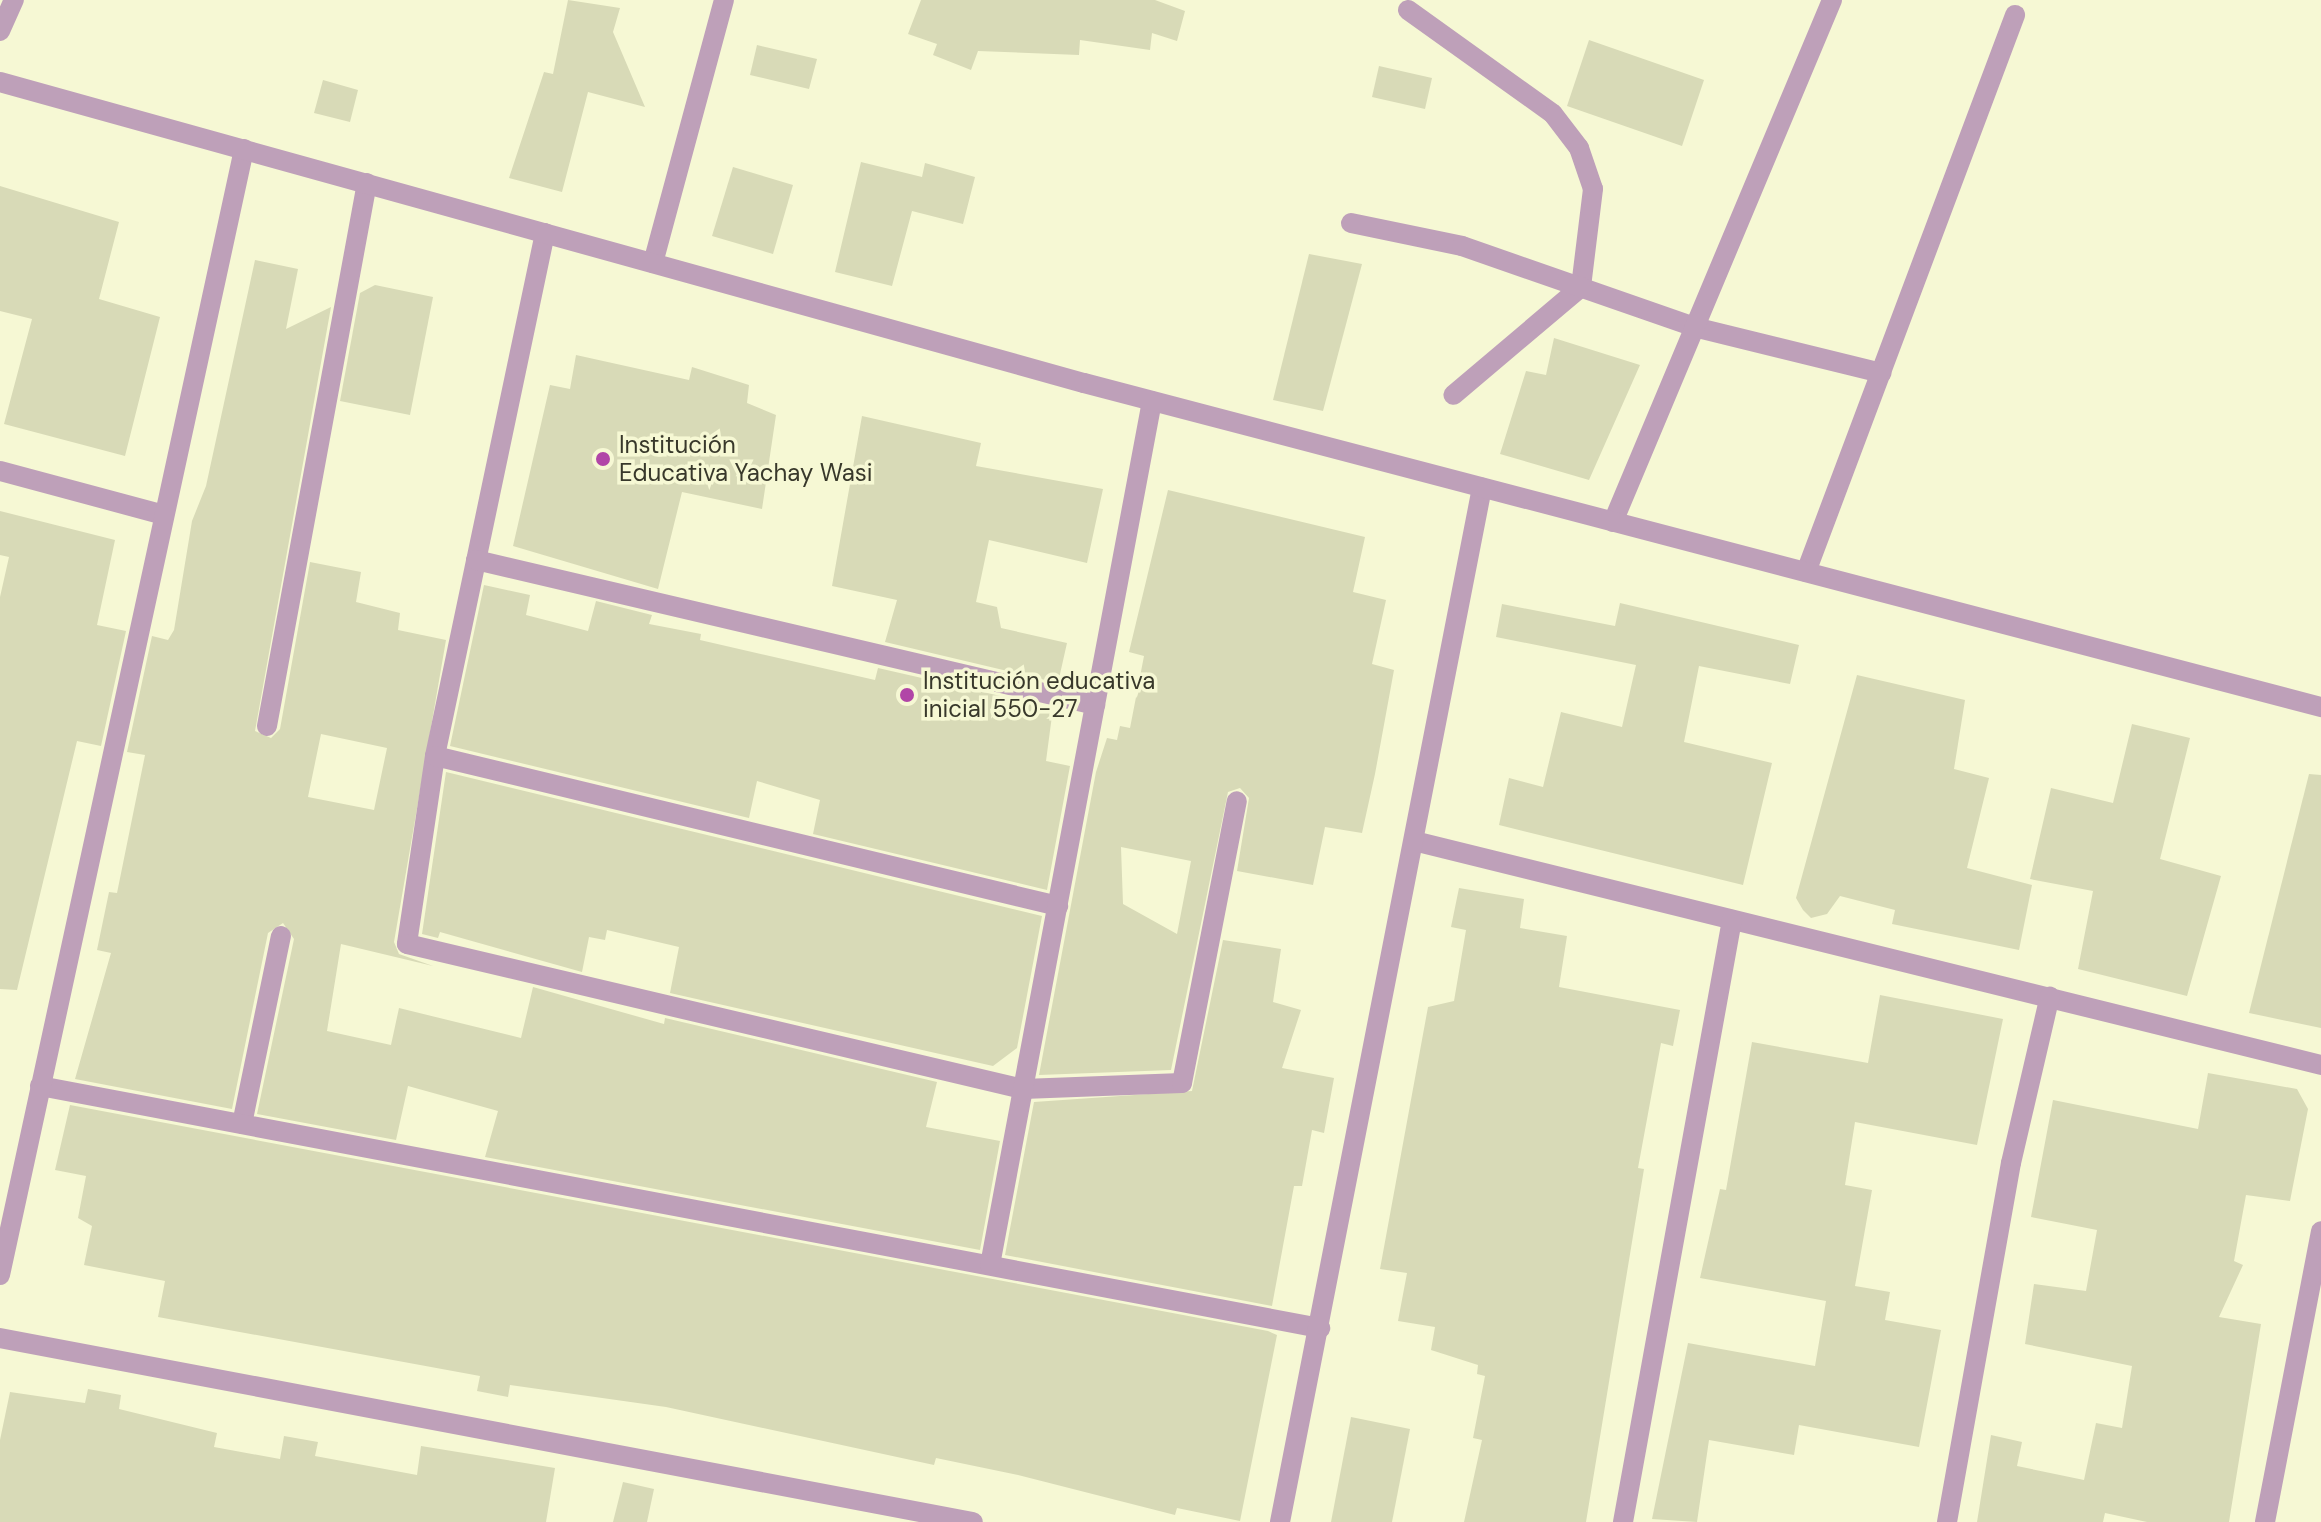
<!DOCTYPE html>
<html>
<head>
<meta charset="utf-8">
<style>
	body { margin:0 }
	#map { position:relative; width:2321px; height:1522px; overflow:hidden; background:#f6f8d4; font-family:"DM Sans",sans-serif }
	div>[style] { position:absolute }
	.building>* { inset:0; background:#d8dab7 }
	.service>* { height:20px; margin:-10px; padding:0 10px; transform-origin:10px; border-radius:10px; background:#bea0b9 }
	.pedestrian>* { height:20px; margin:-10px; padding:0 10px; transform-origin:10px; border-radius:10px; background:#bea0b9 }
	.minor>* { height:20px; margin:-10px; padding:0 10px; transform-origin:10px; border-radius:10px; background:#bea0b9 }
	.tertiary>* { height:20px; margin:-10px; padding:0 10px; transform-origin:10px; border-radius:10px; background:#bea0b9 }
	.dots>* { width:22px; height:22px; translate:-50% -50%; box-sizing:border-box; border:4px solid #f6f8d4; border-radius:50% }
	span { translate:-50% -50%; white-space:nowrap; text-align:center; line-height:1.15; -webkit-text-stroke:7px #f6f8d4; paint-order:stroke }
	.poi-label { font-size:24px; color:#38382b }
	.left { translate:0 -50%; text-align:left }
</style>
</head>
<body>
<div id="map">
	<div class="building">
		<i style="clip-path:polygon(568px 0,620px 8px,613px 32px,645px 107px,588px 92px,562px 192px,509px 178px,544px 72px,553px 74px)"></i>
		<i style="clip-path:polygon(921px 0,1155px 0,1185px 11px,1177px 41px,1152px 33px,1150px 50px,1080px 40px,1079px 55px,978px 51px,971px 70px,933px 55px,937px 44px,908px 34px)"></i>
		<i style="clip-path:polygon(1589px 40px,1704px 80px,1682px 146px,1567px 106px)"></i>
		<i style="clip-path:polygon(757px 45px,817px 59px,809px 89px,750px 75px)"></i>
		<i style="clip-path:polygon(1379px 66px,1432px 78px,1425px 109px,1372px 97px)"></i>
		<i style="clip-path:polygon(323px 80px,358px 90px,350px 122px,314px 113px)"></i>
		<i style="clip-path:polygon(861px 162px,922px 177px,925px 163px,975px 177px,963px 224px,912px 211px,892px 286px,835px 272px)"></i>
		<i style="clip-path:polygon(733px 167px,793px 185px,773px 254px,712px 236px)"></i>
		<i style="clip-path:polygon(0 186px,119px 222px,99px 299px,160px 317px,125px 456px,4px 424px,32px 319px,0 311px)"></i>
		<i style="clip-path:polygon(1309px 254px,1362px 264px,1323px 411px,1273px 400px)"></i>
		<i style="clip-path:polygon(evenodd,255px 260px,298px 269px,286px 329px,331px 307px,255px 731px,271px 738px,280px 729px,310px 562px,361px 572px,356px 602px,400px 613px,398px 630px,446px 640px,394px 942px,399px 954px,433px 966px,341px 944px,327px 1031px,391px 1045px,399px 1008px,521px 1038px,533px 987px,664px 1024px,665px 1018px,937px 1082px,926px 1127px,1000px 1141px,980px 1250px,485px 1157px,498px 1111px,408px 1086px,396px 1140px,257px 1114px,294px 939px,283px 923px,268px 933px,232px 1109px,75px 1079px,111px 953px,97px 950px,109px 892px,117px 893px,145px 755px,127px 752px,152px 636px,168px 640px,174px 630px,192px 521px,206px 486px,255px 260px,321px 734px,387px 748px,374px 810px,308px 797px,321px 734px)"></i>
		<i style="clip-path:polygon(375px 285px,433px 297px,410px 415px,340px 401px,360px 293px)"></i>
		<i style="clip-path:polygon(1554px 338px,1640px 365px,1589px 480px,1500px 454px,1526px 371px,1546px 375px)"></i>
		<i style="clip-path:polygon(576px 355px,689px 380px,692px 367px,749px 385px,747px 403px,776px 415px,762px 509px,682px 492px,658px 589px,513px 546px,550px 385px,570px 389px)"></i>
		<i style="clip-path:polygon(862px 416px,981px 443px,976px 466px,1103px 489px,1087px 563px,989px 540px,976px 602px,997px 607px,1001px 628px,1067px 643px,1058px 683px,885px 642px,897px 600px,832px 586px)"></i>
		<i style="clip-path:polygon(evenodd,1168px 490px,1365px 537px,1353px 592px,1386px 600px,1372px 664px,1394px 670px,1375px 774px,1362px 833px,1325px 827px,1313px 885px,1237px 871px,1249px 798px,1240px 788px,1228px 792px,1171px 1070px,1039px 1075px,1096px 772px,1107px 738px,1117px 740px,1120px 726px,1130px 728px,1144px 656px,1129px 652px,1168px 490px,1121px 847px,1191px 861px,1177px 934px,1123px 904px,1121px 847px)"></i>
		<i style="clip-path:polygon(0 511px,115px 540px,97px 625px,126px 631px,101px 746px,77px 741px,17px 990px,0 989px,0 597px,9px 557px,0 555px)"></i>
		<i style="clip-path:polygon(484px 585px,530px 595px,526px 615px,588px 631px,596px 601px,652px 615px,649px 624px,701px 634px,700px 640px,875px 680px,878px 668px,1053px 708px,1046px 761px,1070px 766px,1047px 890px,813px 834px,820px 800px,757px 781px,749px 818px,450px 746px)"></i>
		<i style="clip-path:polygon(1620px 603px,1799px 645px,1790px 684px,1699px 666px,1684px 742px,1772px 763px,1743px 885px,1499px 825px,1509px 778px,1543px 787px,1561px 712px,1622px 727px,1636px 665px,1496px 637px,1502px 604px,1615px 626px)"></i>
		<i style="clip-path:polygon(1857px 675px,1965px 700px,1954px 769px,1989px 778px,1967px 868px,2032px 885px,2019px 950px,1892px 924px,1895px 910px,1840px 896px,1827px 914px,1811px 918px,1803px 910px,1796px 898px)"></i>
		<i style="clip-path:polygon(2132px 724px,2190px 738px,2160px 859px,2221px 876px,2187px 996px,2078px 969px,2093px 891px,2030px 879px,2051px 788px,2113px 803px)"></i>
		<i style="clip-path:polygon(446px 772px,1042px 916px,1017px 1048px,993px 1066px,670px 993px,679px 947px,607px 930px,605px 940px,589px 937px,582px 972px,440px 932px,438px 938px,422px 934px)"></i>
		<i style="clip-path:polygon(2309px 774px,2321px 775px,2321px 1028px,2249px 1013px)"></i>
		<i style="clip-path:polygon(1459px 888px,1524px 899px,1520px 928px,1567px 936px,1559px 987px,1680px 1010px,1673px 1046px,1661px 1043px,1638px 1168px,1644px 1169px,1586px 1522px,1464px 1522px,1482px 1440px,1473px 1438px,1485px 1376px,1477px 1374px,1478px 1365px,1431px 1350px,1435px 1327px,1398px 1321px,1407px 1273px,1380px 1269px,1428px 1007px,1454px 1001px,1466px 930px,1451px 927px)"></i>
		<i style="clip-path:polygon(1223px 940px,1281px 949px,1273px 1002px,1301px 1010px,1282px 1068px,1334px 1078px,1324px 1133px,1312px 1130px,1302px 1186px,1294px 1186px,1272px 1306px,1005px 1255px,1034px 1102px,1192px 1091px)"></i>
		<i style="clip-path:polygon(1880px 995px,2003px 1019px,1977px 1145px,1855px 1122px,1845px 1185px,1872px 1190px,1855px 1286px,1890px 1292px,1885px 1320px,1941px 1330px,1919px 1447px,1799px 1425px,1794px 1455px,1709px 1440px,1697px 1522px,1652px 1519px,1688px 1343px,1815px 1366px,1826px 1301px,1700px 1278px,1720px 1189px,1726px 1190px,1752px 1042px,1868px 1063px)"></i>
		<i style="clip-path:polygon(2208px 1073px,2297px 1089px,2308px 1109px,2290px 1201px,2246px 1195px,2234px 1261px,2243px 1265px,2219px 1317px,2261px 1324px,2229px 1522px,2147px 1522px,2105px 1513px,2103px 1522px,1977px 1522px,1991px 1435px,2022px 1442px,2017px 1466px,2084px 1480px,2096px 1423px,2122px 1428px,2132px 1366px,2025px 1344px,2034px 1284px,2086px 1291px,2097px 1230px,2031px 1217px,2053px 1100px,2198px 1129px)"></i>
		<i style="clip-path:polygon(70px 1105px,1268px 1331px,1277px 1335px,1240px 1521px,1177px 1508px,1175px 1515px,1018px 1475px,936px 1458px,934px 1465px,666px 1407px,510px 1385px,508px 1397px,477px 1391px,480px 1376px,158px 1317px,165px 1281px,84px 1265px,92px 1226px,78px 1218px,86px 1176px,55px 1170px)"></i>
		<i style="clip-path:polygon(88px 1389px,121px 1395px,119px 1409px,217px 1433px,214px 1447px,280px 1459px,284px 1436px,318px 1442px,315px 1456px,417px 1475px,421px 1446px,555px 1468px,546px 1522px,0 1522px,0 1440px,10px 1392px,85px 1403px)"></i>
		<i style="clip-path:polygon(1351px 1417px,1410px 1429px,1392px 1522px,1331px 1522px)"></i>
		<i style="clip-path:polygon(623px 1482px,654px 1489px,647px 1522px,613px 1522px)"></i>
	</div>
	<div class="service">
		<i style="left:1408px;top:10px;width:178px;rotate:35.6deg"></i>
		<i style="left:1553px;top:114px;width:43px;rotate:52.6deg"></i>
		<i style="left:1579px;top:148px;width:43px;rotate:71.1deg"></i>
		<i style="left:1593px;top:189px;width:99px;rotate:97deg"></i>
		<i style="left:1581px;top:287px;width:167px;rotate:139.8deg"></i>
		<i style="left:1351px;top:223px;width:113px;rotate:11.7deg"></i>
		<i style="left:1462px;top:246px;width:246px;rotate:19.2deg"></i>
		<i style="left:1694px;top:327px;width:193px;rotate:13.8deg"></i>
		<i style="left:1613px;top:522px;width:566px;rotate:-67.24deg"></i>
		<i style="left:1806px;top:572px;width:595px;rotate:-69.43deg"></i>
	</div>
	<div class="pedestrian">
		<i style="left:267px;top:726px;width:552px;rotate:-79.57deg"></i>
		<i style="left:1023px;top:1089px;width:159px;rotate:-2.2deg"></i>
		<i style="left:1182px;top:1083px;width:287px;rotate:-79deg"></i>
		<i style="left:242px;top:1124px;width:192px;rotate:-78.3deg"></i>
	</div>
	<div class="minor">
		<i style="left:0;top:31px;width:34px;rotate:-66deg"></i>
		<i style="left:545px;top:233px;width:534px;rotate:101.88deg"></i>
		<i style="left:435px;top:756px;width:190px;rotate:98.5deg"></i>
		<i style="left:407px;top:944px;width:633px;rotate:13.25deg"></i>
		<i style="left:653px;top:263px;width:272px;rotate:-74.9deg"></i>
		<i style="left:0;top:471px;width:167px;rotate:15deg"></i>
		<i style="left:476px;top:560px;width:636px;rotate:13.18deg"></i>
		<i style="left:435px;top:756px;width:641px;rotate:13.54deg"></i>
		<i style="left:1414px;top:841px;width:934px;rotate:13.87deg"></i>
		<i style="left:40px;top:1086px;width:1303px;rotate:10.71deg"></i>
		<i style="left:990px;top:1265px;width:879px;rotate:-79.38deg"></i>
		<i style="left:0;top:1275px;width:1152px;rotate:-77.77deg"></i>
		<i style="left:0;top:1338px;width:990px;rotate:10.71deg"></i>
		<i style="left:1280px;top:1522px;width:1054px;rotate:-78.95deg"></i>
		<i style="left:1623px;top:1522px;width:612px;rotate:-79.74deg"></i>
		<i style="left:1947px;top:1522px;width:365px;rotate:-79.9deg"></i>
		<i style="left:2011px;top:1163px;width:171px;rotate:-76.9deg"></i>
		<i style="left:2265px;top:1522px;width:296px;rotate:-79.1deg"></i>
	</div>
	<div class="tertiary">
		<i style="left:0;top:82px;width:1125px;rotate:15.52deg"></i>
		<i style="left:1084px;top:383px;width:1279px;rotate:14.68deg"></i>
	</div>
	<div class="dots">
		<i style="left:603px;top:459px;background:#b146a7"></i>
		<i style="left:907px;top:695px;background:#b146a7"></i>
	</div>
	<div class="poi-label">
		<span class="left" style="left:619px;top:459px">Institución<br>Educativa Yachay Wasi</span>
		<span class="left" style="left:923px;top:695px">Institución educativa<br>inicial 550-27</span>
	</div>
</div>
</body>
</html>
